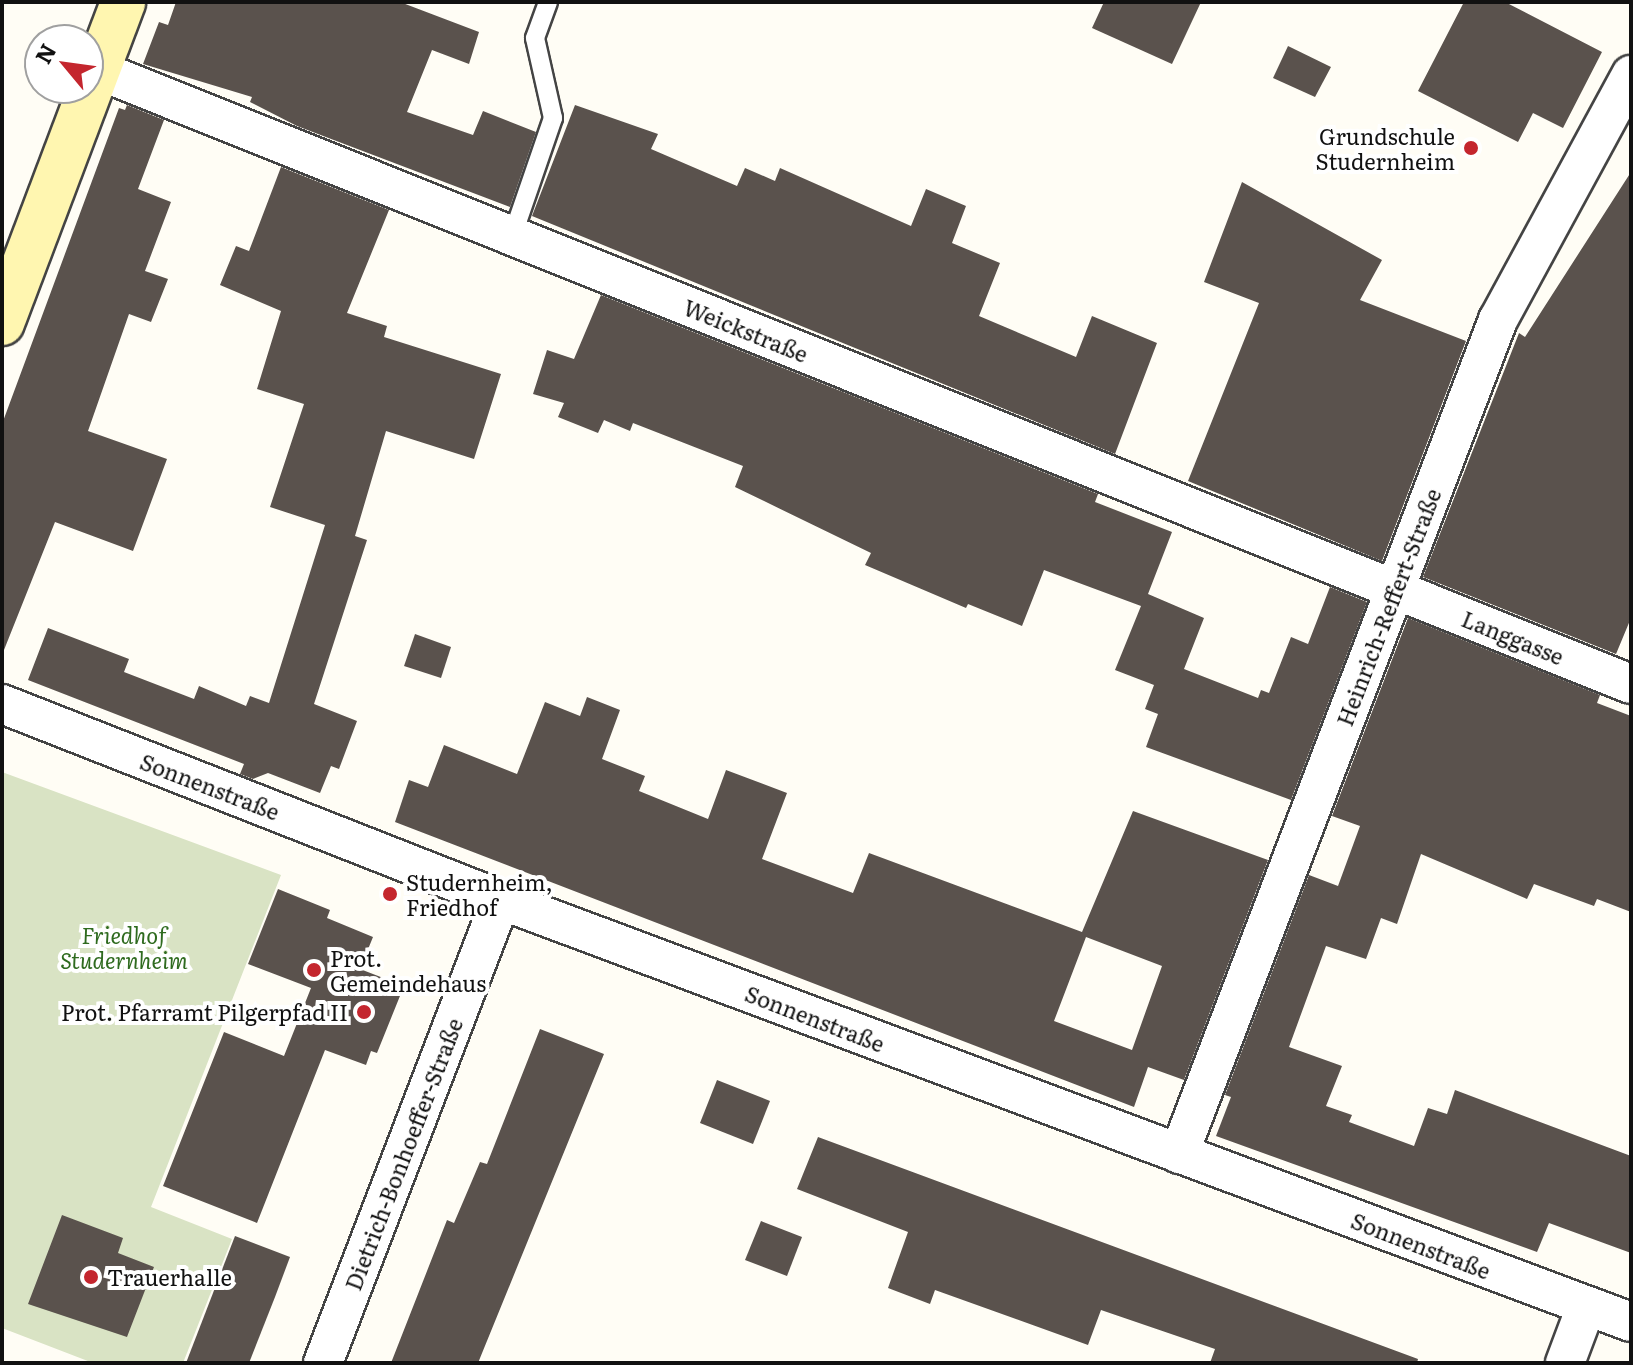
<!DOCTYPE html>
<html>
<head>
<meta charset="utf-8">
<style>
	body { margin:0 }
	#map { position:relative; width:1633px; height:1365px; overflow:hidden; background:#fffdf5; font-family:Literata,serif }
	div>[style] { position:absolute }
	.cemetery>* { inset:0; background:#d9e3c4 }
	.building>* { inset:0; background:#5a524d }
	.roads { filter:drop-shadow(2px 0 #444) drop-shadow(-2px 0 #444) drop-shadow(0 2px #444) drop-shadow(0 -2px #444) }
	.lane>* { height:18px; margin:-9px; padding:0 9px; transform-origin:9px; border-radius:9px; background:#fff }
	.street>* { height:38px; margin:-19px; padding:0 19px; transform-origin:19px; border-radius:19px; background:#fff }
	.secondary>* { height:44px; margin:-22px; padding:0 22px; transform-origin:22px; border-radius:22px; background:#fff6b0 }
	.dots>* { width:22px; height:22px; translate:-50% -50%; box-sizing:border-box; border:4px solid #fff; border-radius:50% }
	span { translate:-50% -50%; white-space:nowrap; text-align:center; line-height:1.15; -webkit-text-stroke:8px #fff; paint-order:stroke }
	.poi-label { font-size:22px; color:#111 }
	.right { translate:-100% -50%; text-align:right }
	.left { translate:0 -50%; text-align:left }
	.street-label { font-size:22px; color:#111 }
	.park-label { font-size:22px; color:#2f6b1f; font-style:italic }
	.frame { position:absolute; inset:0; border:4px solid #111; pointer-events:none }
	.north { position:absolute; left:24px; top:24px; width:80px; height:80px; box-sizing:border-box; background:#fff; border:2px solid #a0a0a0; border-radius:50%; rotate:299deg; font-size:22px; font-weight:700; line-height:32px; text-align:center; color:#111 }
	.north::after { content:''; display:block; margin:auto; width:28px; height:36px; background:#c4262e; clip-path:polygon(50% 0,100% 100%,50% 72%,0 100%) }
</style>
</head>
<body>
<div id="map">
	<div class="cemetery">
		<i style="clip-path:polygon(2px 772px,281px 875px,151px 1207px,232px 1239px,183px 1363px,93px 1363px,2px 1328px)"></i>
	</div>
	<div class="building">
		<i style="clip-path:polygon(176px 2px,400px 2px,479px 32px,469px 64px,432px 50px,407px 112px,473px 135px,483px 111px,536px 132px,510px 207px,297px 126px,250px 102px,252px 97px,143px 64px,159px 22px,168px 25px)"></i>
		<i style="clip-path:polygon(1104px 2px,1201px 2px,1172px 64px,1092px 28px)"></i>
		<i style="clip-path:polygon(1464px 2px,1505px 2px,1602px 52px,1563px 128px,1533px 113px,1518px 142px,1418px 91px)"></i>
		<i style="clip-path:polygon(1288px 46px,1331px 67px,1315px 97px,1273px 78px)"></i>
		<i style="clip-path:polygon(127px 105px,164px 120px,138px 189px,171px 202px,145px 271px,168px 279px,151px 322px,129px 314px,88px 431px,167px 459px,133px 551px,55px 522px,2px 655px,2px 424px,119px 108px,125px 110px)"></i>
		<i style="clip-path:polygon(575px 105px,658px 134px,651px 149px,737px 186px,745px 168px,775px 181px,780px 168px,911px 226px,926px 189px,966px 206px,952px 243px,1000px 263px,979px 316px,1076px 357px,1092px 316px,1157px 343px,1115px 454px,532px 216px)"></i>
		<i style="clip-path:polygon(281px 167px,389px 210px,347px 313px,387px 326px,384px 337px,501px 374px,474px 459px,386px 431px,355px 536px,331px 528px,367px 540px,314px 704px,357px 721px,339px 769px,331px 766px,320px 793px,268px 773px,253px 779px,240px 774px,244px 764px,28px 680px,48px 628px,129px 659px,124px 672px,194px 699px,199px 686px,246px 706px,250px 696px,269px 703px,325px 525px,270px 507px,304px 404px,257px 389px,281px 311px,220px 285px,236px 246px,249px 251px)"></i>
		<i style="clip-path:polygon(1631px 172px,1631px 618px,1616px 654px,1423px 577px,1519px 333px,1525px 337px)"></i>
		<i style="clip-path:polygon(1242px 182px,1382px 260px,1360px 300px,1466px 341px,1382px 561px,1188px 481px,1259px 303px,1204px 282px)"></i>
		<i style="clip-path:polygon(601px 295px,1098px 494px,1095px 502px,1172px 532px,1148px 594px,1204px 618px,1184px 669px,1258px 698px,1261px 690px,1269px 693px,1291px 637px,1308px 644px,1330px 587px,1367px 602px,1291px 800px,1146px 747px,1158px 714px,1145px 709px,1154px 685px,1115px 670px,1141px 606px,1044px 570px,1022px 626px,968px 604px,966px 608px,865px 565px,871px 553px,735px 487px,743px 466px,633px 423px,630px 431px,604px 420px,598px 433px,558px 417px,564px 403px,533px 394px,547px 350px,574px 359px)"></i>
		<i style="clip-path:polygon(1408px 618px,1600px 695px,1597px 703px,1631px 716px,1631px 912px,1597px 899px,1594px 906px,1534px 884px,1527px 899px,1421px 854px,1397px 924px,1381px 918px,1366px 959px,1326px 946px,1289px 1047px,1342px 1066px,1326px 1106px,1352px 1115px,1349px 1122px,1414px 1146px,1428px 1108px,1447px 1114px,1455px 1090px,1631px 1156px,1631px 1253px,1549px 1223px,1537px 1252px,1216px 1136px,1231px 1097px,1225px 1095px,1309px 875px,1338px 886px,1360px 826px,1332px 816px)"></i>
		<i style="clip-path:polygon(415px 634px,451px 647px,441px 678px,404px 666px)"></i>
		<i style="clip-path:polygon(evenodd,587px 697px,620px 710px,602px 759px,645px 776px,639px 791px,708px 819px,726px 770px,787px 793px,762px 859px,853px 893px,869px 853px,1082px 932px,1133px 811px,1268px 860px,1184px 1080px,1148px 1067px,1134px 1107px,395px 822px,409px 780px,428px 787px,444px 745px,517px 774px,545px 702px,580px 716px,587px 697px,1086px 937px,1162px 966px,1132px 1050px,1054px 1021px,1086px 937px)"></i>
		<i style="clip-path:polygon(278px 889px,330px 910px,327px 918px,373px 937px,360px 969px,404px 986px,377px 1053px,371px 1051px,366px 1065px,325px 1050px,257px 1223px,163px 1186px,224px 1032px,284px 1056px,311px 988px,248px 964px)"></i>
		<i style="clip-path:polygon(540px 1029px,604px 1054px,478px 1363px,391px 1363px,447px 1220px,454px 1223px,480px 1162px,487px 1164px)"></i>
		<i style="clip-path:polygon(717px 1080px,770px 1101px,753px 1144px,700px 1123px)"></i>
		<i style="clip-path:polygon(818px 1137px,1418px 1359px,1417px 1363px,1210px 1363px,1215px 1349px,1101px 1310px,1088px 1345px,935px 1290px,930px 1304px,888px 1288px,908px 1232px,797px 1189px)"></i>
		<i style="clip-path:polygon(62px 1215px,123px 1238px,118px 1253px,154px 1267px,127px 1337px,28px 1304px)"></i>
		<i style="clip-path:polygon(761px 1221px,802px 1237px,787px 1276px,745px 1260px)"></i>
		<i style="clip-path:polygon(235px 1236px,290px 1257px,275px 1297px,249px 1363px,186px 1363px)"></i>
	</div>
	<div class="roads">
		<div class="lane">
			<i style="left:512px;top:237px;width:126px;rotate:-71deg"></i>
			<i style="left:553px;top:118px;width:82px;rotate:-102.7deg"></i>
			<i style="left:535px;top:38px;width:38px;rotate:-70deg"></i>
		</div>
		<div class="street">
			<i style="left:98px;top:70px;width:1651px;rotate:21.83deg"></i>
			<i style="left:2px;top:704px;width:536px;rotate:21.44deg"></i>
			<i style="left:501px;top:900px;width:1206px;rotate:20.48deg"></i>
			<i style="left:1179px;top:1154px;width:893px;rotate:-69.07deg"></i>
			<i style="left:1498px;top:320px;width:279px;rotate:-61.5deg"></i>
			<i style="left:323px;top:1363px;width:496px;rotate:-69deg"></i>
			<i style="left:1565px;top:1363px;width:60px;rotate:-69.4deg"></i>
		</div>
		<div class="secondary">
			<i style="left:2px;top:323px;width:343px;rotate:-69.3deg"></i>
		</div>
	</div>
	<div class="dots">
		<i style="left:1471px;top:148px;background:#c4262e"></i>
		<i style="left:390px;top:894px;background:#c4262e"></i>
		<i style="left:314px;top:970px;background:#c4262e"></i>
		<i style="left:364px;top:1012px;background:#c4262e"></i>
		<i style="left:91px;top:1277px;background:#c4262e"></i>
	</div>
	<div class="poi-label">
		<span class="right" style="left:1455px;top:148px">Grundschule<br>Studernheim</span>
		<span class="left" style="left:406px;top:894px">Studernheim,<br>Friedhof</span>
		<span class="left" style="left:330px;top:970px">Prot.<br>Gemeindehaus</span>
		<span class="right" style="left:348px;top:1012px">Prot. Pfarramt Pilgerpfad II</span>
		<span class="left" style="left:107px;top:1277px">Trauerhalle</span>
	</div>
	<div class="street-label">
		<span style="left:746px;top:330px;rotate:22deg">Weickstraße</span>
		<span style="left:1388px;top:607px;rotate:-69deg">Heinrich-Reffert-Straße</span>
		<span style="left:1513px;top:637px;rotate:22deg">Langgasse</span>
		<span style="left:210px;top:786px;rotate:21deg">Sonnenstraße</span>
		<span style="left:815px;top:1018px;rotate:21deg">Sonnenstraße</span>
		<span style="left:403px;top:1154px;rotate:-69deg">Dietrich-Bonhoeffer-Straße</span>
		<span style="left:1421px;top:1245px;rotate:21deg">Sonnenstraße</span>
	</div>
	<div class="park-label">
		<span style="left:124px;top:947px">Friedhof<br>Studernheim</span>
	</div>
	<div class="frame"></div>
	<div class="north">N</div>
</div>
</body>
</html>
